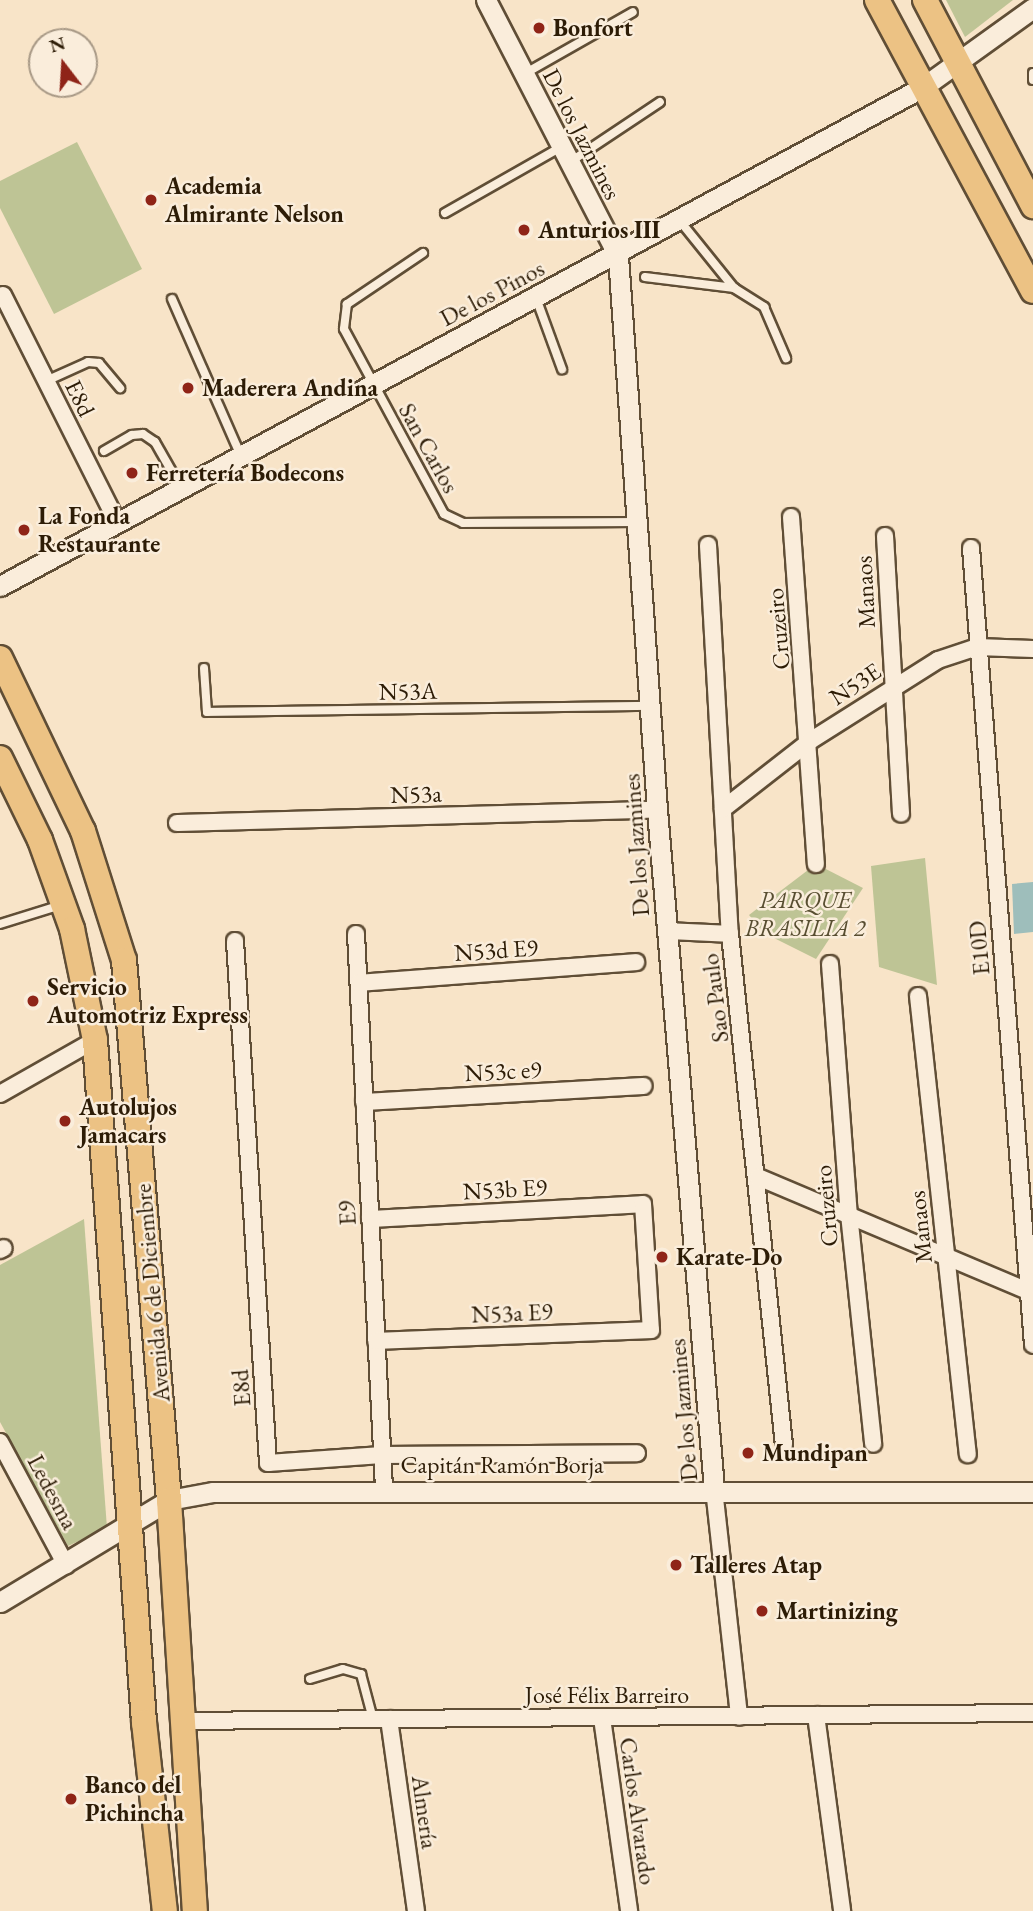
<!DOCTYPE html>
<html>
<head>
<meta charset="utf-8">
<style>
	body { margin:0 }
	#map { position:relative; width:1033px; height:1911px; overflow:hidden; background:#f8e4c8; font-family:"EB Garamond",serif }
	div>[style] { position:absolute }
	.green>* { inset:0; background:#bec495 }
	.water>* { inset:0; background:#9ebebb }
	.roads { filter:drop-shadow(2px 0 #604e36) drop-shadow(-2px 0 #604e36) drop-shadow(0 2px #604e36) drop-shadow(0 -2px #604e36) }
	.service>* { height:8px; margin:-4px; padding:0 4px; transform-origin:4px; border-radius:4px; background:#faeddb }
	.minor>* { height:16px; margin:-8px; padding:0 8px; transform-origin:8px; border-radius:8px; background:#faeddb }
	.tertiary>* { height:19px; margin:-9.5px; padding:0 9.5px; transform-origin:9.5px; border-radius:9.5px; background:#faeddb }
	.primary>* { height:24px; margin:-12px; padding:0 12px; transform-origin:12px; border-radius:12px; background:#ecc284 }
	.dots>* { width:19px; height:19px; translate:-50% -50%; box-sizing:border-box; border:4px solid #faeddb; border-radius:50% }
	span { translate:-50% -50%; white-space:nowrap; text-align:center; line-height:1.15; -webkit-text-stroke:5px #faeddb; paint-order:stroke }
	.poi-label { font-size:24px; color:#2d1c06; font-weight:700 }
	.left { translate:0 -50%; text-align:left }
	.street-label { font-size:24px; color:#2d1c06 }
	.park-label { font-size:24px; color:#584e31; font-style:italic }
	.north { position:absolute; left:28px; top:28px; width:70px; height:70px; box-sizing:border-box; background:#faeddb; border:2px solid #a89986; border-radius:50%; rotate:343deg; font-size:19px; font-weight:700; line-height:28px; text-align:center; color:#2d1c06 }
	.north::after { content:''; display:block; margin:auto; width:24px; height:32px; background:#8f2418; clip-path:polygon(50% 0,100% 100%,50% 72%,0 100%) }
</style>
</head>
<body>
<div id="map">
	<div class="green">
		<i style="clip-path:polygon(946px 0,1013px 0,965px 37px)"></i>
		<i style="clip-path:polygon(77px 142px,142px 269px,54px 314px,0 208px,0 181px)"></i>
		<i style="clip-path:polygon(925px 858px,937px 985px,879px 967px,871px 866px)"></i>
		<i style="clip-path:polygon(816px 864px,863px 888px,816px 959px,764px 933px,749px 915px)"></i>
		<i style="clip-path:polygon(84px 1219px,107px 1528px,68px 1546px,0 1422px,0 1265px)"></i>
	</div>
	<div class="water">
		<i style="clip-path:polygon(1033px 882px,1033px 932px,1014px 934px,1012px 884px)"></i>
	</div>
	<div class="roads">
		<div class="service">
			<i style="left:1033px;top:73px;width:7px;rotate:90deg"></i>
			<i style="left:524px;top:74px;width:125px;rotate:-29.6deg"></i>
			<i style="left:570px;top:162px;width:108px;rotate:-33.7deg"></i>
			<i style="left:445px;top:213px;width:133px;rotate:-29.6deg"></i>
			<i style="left:680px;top:221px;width:86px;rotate:51.1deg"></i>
			<i style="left:734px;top:288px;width:36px;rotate:32deg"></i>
			<i style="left:764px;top:307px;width:56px;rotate:66.7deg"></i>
			<i style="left:423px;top:253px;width:92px;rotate:146.1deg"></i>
			<i style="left:347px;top:304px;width:25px;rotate:97deg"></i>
			<i style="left:344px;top:329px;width:210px;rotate:61.6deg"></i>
			<i style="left:444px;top:514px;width:21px;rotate:25deg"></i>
			<i style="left:463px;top:523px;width:172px;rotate:-0.3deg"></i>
			<i style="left:645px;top:277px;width:90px;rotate:7deg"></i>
			<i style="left:536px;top:298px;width:76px;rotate:69.9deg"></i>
			<i style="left:172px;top:299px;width:169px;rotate:66.3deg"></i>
			<i style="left:46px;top:381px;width:46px;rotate:-24.3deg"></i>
			<i style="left:88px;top:362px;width:11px;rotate:5deg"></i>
			<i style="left:99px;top:363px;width:33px;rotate:50deg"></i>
			<i style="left:104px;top:451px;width:32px;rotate:-30deg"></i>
			<i style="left:132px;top:435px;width:11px;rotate:-5deg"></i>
			<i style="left:143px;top:434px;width:14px;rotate:34deg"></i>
			<i style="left:155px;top:442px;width:51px;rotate:60.4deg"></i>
			<i style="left:204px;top:668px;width:44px;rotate:86.1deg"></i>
			<i style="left:207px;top:712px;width:443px;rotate:-0.8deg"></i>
			<i style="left:0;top:924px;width:64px;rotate:-17.3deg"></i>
			<i style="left:310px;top:1679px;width:34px;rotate:-17deg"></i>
			<i style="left:343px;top:1669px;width:19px;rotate:16deg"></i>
			<i style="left:361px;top:1674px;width:47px;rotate:75.1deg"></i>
		</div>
		<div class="minor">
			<i style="left:3px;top:295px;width:252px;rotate:63.3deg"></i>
			<i style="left:791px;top:517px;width:348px;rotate:85.9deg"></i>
			<i style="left:885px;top:536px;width:278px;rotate:86.7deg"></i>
			<i style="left:708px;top:545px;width:390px;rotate:86.8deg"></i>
			<i style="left:730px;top:934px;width:514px;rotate:83.97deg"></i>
			<i style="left:971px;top:548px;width:799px;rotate:85.55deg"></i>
			<i style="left:723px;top:809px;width:110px;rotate:-38deg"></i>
			<i style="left:810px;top:741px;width:151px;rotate:-32.3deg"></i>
			<i style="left:938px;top:660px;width:41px;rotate:-18.4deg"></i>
			<i style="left:977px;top:647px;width:56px;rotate:2deg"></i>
			<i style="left:177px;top:823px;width:480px;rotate:-1.6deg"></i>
			<i style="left:667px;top:931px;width:63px;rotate:2.7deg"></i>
			<i style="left:356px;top:934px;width:556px;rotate:87.11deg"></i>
			<i style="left:235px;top:941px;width:523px;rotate:86.38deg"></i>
			<i style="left:268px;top:1463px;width:114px;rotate:-4deg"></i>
			<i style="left:382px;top:1455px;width:255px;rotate:-0.4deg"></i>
			<i style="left:830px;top:964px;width:251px;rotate:85.7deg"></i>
			<i style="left:849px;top:1214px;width:231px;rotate:84deg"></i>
			<i style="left:359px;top:983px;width:278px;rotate:-4.3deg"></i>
			<i style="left:918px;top:996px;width:461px;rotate:83.8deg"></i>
			<i style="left:0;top:1094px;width:109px;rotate:-29.6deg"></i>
			<i style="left:364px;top:1102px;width:280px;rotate:-3.3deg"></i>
			<i style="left:758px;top:1177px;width:298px;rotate:22.9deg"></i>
			<i style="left:370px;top:1219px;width:273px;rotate:-3.1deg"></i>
			<i style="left:643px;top:1204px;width:126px;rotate:86.4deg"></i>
			<i style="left:651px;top:1330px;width:275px;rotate:177.7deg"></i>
			<i style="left:0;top:1250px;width:4px;rotate:-27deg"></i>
			<i style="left:0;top:1442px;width:140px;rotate:61.8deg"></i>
			<i style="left:714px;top:1489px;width:229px;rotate:83.7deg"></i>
			<i style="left:816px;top:1715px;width:198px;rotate:82.4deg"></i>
			<i style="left:602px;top:1718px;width:195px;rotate:82deg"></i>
			<i style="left:389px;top:1719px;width:194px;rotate:82deg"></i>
			<i style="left:181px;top:1721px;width:852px;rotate:-0.54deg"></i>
		</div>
		<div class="tertiary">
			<i style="left:486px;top:0;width:288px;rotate:62.7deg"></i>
			<i style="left:618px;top:256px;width:555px;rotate:85.97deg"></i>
			<i style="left:657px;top:810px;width:681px;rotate:85.2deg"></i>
			<i style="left:0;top:586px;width:1049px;rotate:-28.4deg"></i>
			<i style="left:923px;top:87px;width:135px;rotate:-35.7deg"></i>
			<i style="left:0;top:1602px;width:197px;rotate:-31.1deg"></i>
			<i style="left:169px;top:1500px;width:45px;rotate:-10.3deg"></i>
			<i style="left:213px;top:1492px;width:820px"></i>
		</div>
		<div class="primary">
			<i style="left:877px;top:0;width:330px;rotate:61.8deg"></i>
			<i style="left:925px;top:0;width:233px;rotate:62.3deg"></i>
			<i style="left:0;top:658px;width:192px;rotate:64.4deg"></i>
			<i style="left:83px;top:831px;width:135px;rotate:72.4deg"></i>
			<i style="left:124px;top:960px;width:542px;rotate:85.24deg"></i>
			<i style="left:169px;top:1500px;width:412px;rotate:86.4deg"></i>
			<i style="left:0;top:758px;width:91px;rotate:64deg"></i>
			<i style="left:40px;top:840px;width:95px;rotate:70.2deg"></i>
			<i style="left:72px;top:929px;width:113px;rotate:78.3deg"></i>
			<i style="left:95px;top:1040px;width:684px;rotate:85.89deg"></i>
			<i style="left:144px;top:1722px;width:190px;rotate:83.7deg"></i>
		</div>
	</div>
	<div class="dots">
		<i style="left:539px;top:28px;background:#8f2418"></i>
		<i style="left:151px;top:200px;background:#8f2418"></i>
		<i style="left:524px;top:230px;background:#8f2418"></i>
		<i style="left:188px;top:388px;background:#8f2418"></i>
		<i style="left:132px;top:473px;background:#8f2418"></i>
		<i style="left:24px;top:530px;background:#8f2418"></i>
		<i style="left:33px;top:1001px;background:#8f2418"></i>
		<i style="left:65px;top:1121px;background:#8f2418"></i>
		<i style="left:662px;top:1257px;background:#8f2418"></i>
		<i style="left:748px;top:1453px;background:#8f2418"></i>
		<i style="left:676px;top:1565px;background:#8f2418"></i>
		<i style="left:762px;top:1611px;background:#8f2418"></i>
		<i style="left:71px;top:1799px;background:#8f2418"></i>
	</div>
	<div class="poi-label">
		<span class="left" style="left:553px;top:28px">Bonfort</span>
		<span class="left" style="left:165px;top:200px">Academia<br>Almirante Nelson</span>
		<span class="left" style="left:538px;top:230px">Anturios III</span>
		<span class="left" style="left:202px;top:388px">Maderera Andina</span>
		<span class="left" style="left:146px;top:473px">Ferretería Bodecons</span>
		<span class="left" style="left:38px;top:530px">La Fonda<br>Restaurante</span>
		<span class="left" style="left:47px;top:1001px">Servicio<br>Automotriz Express</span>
		<span class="left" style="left:79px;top:1121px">Autolujos<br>Jamacars</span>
		<span class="left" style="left:676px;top:1257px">Karate-Do</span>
		<span class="left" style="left:762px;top:1453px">Mundipan</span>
		<span class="left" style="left:690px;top:1565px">Talleres Atap</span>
		<span class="left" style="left:776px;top:1611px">Martinizing</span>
		<span class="left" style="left:85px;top:1799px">Banco del<br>Pichincha</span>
	</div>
	<div class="street-label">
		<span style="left:582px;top:134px;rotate:63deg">De los Jazmines</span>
		<span style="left:492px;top:293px;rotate:-28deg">De los Pinos</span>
		<span style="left:80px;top:398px;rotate:64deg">E8d</span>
		<span style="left:429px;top:448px;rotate:61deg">San Carlos</span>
		<span style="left:865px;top:592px;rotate:-93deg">Manaos</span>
		<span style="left:778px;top:629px;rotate:-95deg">Cruzeiro</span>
		<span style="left:855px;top:684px;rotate:-34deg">N53E</span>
		<span style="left:408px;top:691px;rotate:-1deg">N53A</span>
		<span style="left:416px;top:794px;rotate:-2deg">N53a</span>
		<span style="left:636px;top:845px;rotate:-94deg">De los Jazmines</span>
		<span style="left:979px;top:948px;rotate:-95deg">E10D</span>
		<span style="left:496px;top:950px;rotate:-4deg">N53d E9</span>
		<span style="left:715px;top:998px;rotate:-97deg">Sao Paulo</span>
		<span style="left:503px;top:1071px;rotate:-3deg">N53c e9</span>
		<span style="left:505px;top:1189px;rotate:-3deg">N53b E9</span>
		<span style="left:826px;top:1206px;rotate:-95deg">Cruzeiro</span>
		<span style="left:347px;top:1213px;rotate:-93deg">E9</span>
		<span style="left:920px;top:1227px;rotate:-96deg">Manaos</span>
		<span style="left:152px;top:1293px;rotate:-95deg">Avenida 6 de Diciembre</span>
		<span style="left:512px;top:1313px;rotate:-2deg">N53a E9</span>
		<span style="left:241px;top:1388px;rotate:-94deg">E8d</span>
		<span style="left:683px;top:1410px;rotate:-95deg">De los Jazmines</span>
		<span style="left:502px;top:1465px">Capitán Ramón Borja</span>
		<span style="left:53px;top:1492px;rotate:62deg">Ledesma</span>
		<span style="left:607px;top:1695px">José Félix Barreiro</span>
		<span style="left:638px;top:1811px;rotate:82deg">Carlos Alvarado</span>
		<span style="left:425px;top:1812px;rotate:82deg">Almería</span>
	</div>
	<div class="park-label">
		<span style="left:805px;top:914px">PARQUE<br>BRASILIA 2</span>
	</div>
	<div class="north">N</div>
</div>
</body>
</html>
